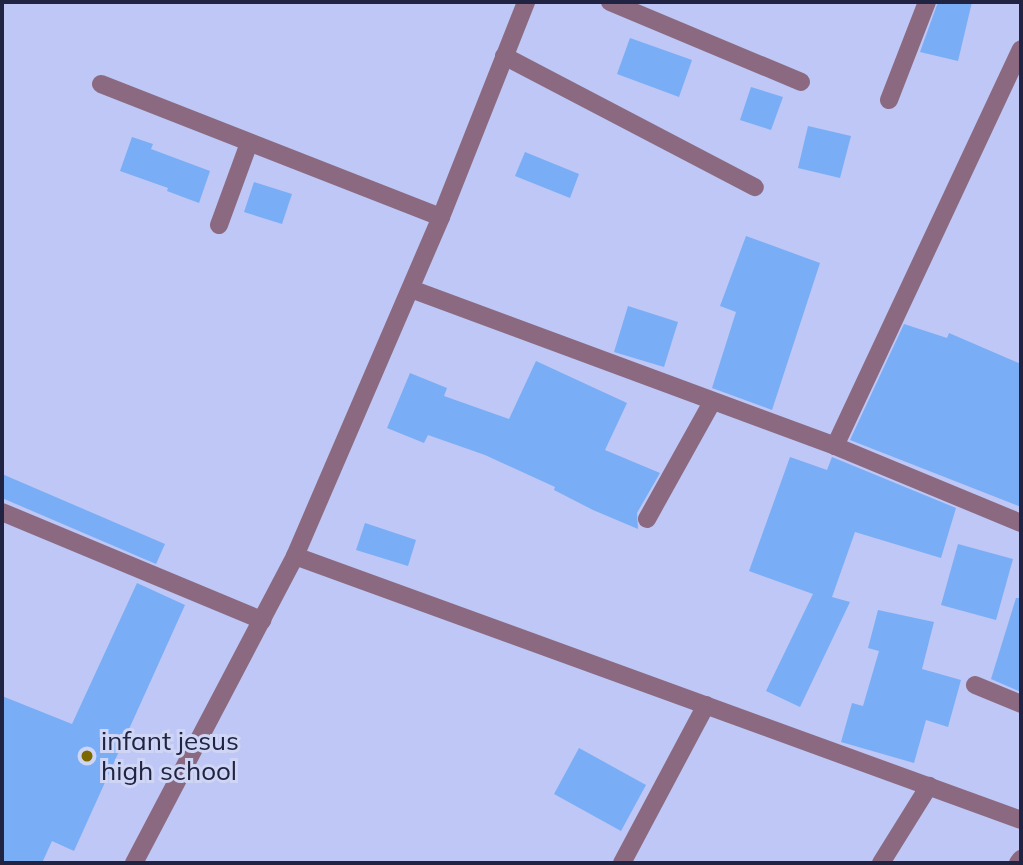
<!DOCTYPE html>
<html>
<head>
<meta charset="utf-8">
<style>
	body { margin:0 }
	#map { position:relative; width:1023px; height:865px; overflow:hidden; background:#bec7f5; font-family:Mulish,sans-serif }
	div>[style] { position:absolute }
	.building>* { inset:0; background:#79aef6 }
	.minor>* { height:18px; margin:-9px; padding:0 9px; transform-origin:9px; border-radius:9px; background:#8b6a81 }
	.dots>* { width:19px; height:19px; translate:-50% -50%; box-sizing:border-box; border:4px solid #cfd5f4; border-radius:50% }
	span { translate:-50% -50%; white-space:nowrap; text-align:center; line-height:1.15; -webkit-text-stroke:6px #cfd5f4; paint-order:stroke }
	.poi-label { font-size:26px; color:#202341 }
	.left { translate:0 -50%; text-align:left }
	.frame { position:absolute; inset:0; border:4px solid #202341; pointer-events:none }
</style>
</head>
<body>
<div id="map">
	<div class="building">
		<i style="clip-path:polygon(938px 2px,972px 2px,958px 61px,920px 52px)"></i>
		<i style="clip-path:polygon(630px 38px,692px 60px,679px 97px,617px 74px)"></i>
		<i style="clip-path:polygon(751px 87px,783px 97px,771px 130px,740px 120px)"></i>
		<i style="clip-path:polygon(808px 126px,851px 136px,840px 178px,798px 168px)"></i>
		<i style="clip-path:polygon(132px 137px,153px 144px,151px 149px,210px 171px,199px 203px,167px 191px,168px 188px,120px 171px)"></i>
		<i style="clip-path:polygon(525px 152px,579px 174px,570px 198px,515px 176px)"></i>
		<i style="clip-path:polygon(254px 182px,292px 194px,282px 224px,244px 212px)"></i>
		<i style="clip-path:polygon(746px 236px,820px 263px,772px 410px,712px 388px,736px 312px,720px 306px)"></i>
		<i style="clip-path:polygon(628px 306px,678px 322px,664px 367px,614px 352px)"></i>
		<i style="clip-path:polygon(904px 324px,947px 338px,949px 333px,1021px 364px,1021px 507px,850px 440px)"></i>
		<i style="clip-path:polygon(536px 361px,627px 403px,605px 450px,660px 473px,637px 513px,638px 529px,593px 510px,554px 490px,555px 487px,485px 455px,428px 435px,424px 443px,387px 428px,410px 373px,447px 388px,444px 396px,509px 419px)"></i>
		<i style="clip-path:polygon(790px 457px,827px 470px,832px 457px,956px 508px,941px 558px,855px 532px,832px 597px,850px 602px,800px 707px,766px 691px,813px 594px,749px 571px)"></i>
		<i style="clip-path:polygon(2px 474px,165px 544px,156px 564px,2px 498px)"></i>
		<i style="clip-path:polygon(365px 523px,416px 540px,408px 566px,356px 550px)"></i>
		<i style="clip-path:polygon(958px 544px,1013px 559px,996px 620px,941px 605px)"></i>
		<i style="clip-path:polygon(137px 583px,185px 605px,74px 851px,52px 841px,42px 863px,2px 863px,2px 696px,72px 724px)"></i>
		<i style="clip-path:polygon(1016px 598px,1021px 598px,1021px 692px,991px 679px)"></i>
		<i style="clip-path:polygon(878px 610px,934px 622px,922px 669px,961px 680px,948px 727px,926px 720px,914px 763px,841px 742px,852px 703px,863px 706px,879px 651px,868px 648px)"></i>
		<i style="clip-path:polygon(579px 748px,646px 785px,621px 831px,554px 794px)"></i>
	</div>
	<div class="minor">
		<i style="left:610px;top:2px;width:207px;rotate:22.7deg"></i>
		<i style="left:504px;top:56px;width:283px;rotate:27.6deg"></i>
		<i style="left:101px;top:84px;width:365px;rotate:21.4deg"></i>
		<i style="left:889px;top:100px;width:105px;rotate:-68.8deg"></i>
		<i style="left:219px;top:225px;width:87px;rotate:-69.9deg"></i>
		<i style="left:411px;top:289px;width:452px;rotate:20.3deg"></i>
		<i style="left:835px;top:446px;width:201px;rotate:22.5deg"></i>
		<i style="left:835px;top:446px;width:438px;rotate:-64.9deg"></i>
		<i style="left:2px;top:512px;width:282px;rotate:22.6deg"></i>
		<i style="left:647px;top:519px;width:134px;rotate:-60.9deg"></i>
		<i style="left:295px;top:556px;width:773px;rotate:19.98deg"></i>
		<i style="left:975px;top:685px;width:50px;rotate:22.4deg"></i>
		<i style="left:134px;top:863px;width:347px;rotate:-62.3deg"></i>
		<i style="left:295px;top:556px;width:369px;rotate:-66.7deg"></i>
		<i style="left:441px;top:217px;width:231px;rotate:-68.4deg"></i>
		<i style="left:622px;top:863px;width:179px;rotate:-62deg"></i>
		<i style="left:881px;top:863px;width:91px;rotate:-58.1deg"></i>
		<i style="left:1018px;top:863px;width:5px;rotate:-53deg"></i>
	</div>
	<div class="dots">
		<i style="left:87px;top:756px;background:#7b6800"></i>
	</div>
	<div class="poi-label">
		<span class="left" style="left:101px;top:756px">infant jesus<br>high school</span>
	</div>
	<div class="frame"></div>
</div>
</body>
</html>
